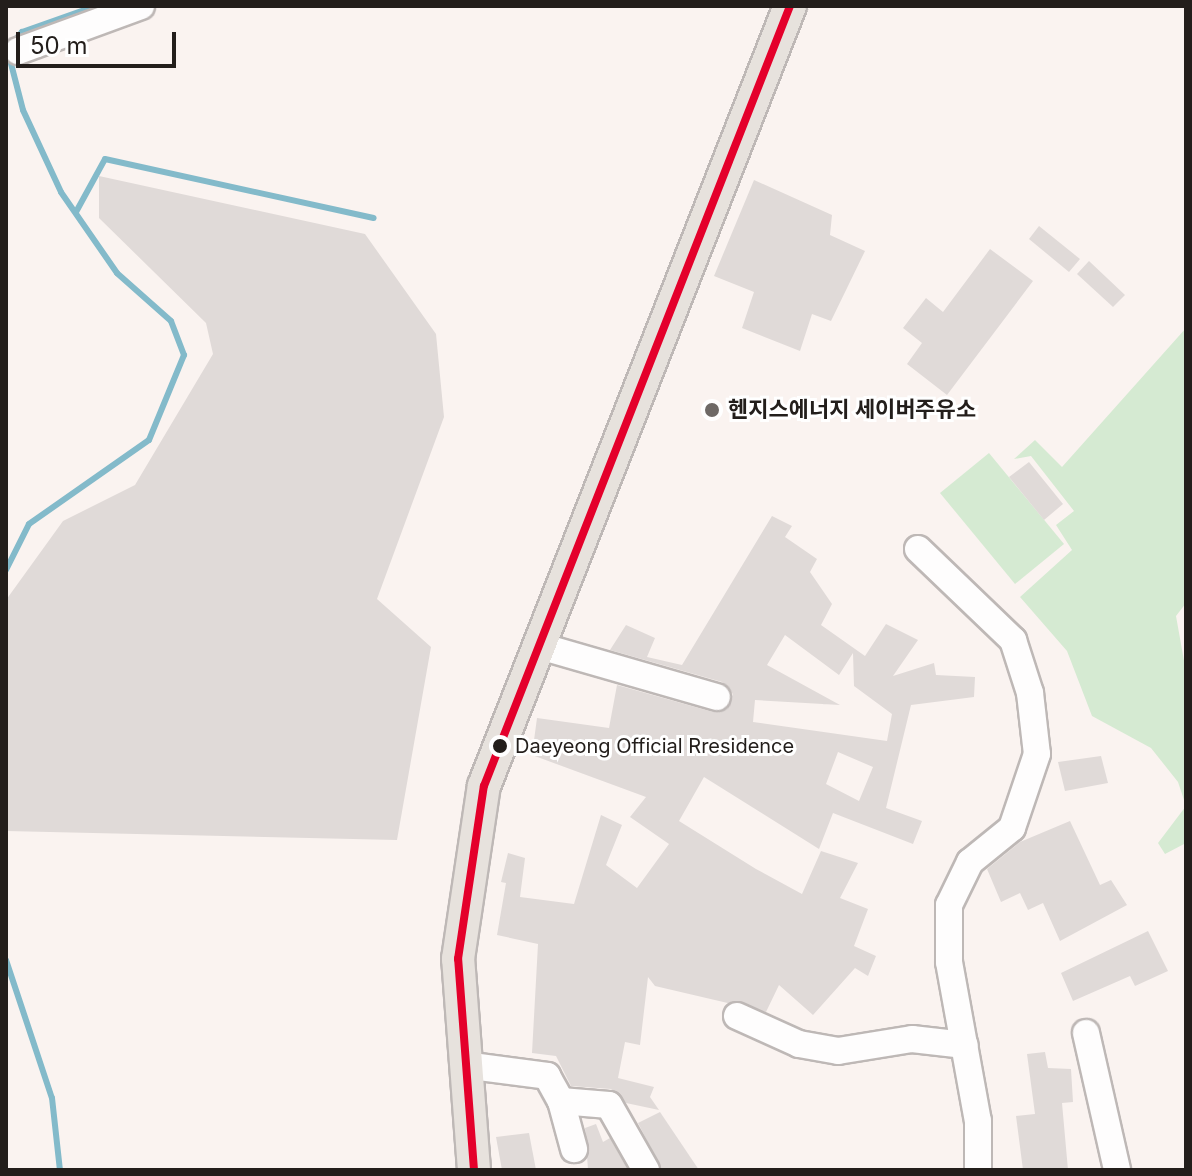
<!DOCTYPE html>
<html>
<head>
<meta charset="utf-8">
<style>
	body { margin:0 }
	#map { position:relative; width:1192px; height:1176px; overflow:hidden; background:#faf3f0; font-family:Inter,"Noto Sans KR",sans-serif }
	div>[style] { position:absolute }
	.green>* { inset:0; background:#d5ead2 }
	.stream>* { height:6px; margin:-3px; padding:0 3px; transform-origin:3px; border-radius:3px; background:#83baca }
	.building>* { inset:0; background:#e0dad8 }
	.roads { filter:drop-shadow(2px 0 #beb8b6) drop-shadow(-2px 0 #beb8b6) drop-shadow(0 2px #beb8b6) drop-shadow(0 -2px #beb8b6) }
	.minor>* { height:26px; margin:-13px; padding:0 13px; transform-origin:13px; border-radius:13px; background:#fefdfd }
	.major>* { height:32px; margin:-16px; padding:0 16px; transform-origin:16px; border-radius:16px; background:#e7e2dd }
	.bus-1>* { height:8px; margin:-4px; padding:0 4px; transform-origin:4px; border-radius:4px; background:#e4002b }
	.dots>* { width:22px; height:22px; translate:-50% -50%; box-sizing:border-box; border:4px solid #fff; border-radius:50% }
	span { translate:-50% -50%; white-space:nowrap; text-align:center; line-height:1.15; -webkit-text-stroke:6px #fff; paint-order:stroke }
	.bus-label { font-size:20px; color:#231e1b }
	.left { translate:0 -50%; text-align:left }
	.poi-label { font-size:22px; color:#231e1b; font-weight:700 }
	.frame { position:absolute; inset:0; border:8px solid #231e1b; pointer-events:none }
	.scale { position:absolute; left:16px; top:32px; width:160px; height:36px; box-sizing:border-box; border:4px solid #231e1b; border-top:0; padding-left:10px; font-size:24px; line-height:28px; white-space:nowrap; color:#231e1b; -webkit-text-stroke:6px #fff; paint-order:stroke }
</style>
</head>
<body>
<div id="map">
	<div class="green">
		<i style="clip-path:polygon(1186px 328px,1186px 603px,1176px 616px,1186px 672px,1186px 843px,1165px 854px,1158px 843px,1186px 806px,1178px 782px,1151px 748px,1092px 716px,1067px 651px,1020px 597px,1072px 550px,1056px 525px,1074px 511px,1031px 456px,1014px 459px,1035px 440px,1062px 467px)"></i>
		<i style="clip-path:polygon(989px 453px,1064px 544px,1015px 584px,940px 493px)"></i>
	</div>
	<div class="stream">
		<i style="left:11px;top:45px;width:17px;rotate:-50deg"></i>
		<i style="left:22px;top:32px;width:78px;rotate:-19.4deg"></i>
		<i style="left:76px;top:212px;width:60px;rotate:-61.3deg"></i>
		<i style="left:105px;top:159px;width:275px;rotate:12.4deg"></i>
		<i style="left:6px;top:570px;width:51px;rotate:-63.4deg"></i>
		<i style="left:29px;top:524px;width:146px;rotate:-35deg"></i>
		<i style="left:149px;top:440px;width:92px;rotate:-67.6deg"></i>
		<i style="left:184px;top:355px;width:36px;rotate:-111deg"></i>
		<i style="left:171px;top:321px;width:72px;rotate:-138.4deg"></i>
		<i style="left:117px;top:273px;width:98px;rotate:-124.7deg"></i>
		<i style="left:61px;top:192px;width:90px;rotate:-114.9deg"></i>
		<i style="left:23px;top:110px;width:56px;rotate:-104.5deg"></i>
		<i style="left:6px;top:960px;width:145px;rotate:71.6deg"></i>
		<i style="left:52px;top:1098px;width:72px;rotate:83.7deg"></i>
	</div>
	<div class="building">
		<i style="clip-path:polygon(99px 176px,365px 234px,436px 334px,444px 417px,377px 599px,431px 647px,397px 840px,6px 831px,6px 600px,63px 521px,135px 485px,213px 354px,206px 323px,99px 218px)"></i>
		<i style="clip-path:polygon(754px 180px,832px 215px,830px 235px,865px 251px,831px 321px,812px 314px,800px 351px,742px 328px,754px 292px,714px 276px)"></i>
		<i style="clip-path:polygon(1039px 226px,1080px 259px,1069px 272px,1029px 239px)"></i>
		<i style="clip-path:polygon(990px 249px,1033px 281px,947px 395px,907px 364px,922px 343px,903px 328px,926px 298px,943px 312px)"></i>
		<i style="clip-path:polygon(1089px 261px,1125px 295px,1113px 307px,1077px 274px)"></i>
		<i style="clip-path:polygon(1029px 462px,1063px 504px,1044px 520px,1009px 477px)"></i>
		<i style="clip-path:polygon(evenodd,772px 516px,792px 526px,785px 537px,817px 559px,810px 572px,832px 604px,821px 625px,865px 656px,886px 624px,918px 640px,893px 676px,934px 663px,936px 675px,975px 677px,974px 697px,911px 705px,886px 808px,922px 821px,913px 844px,833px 813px,819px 849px,704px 777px,679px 821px,756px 869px,802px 894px,821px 851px,858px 863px,840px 898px,868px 909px,854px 946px,876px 956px,868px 976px,855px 968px,813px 1015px,779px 985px,766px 1012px,655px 986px,648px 977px,640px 1045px,625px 1042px,618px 1078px,654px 1087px,650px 1097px,659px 1110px,626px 1103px,611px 1089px,571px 1086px,556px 1056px,532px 1053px,538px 944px,497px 935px,506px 883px,501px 882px,508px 853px,525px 858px,520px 897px,574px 904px,601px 815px,622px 825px,606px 865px,637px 888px,669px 844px,630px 817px,646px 797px,532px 755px,537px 718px,609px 728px,617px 685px,713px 712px,727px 709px,733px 694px,722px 682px,610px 650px,626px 625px,655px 638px,647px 657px,682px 665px,772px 516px,785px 635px,839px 675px,853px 653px,854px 686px,892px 714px,887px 741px,753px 722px,755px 700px,840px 705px,767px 665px,785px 635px,772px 516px,838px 752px,873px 767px,859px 801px,826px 784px,838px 752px)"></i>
		<i style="clip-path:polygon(1101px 756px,1108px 783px,1065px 791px,1058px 762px)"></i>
		<i style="clip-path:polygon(1070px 821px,1100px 885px,1111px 880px,1127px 905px,1060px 941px,1043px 903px,1028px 910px,1020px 893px,1001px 902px,987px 869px,1020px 842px)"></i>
		<i style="clip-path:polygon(1148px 931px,1168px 971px,1135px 986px,1130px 976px,1073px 1001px,1061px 973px)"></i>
		<i style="clip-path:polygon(1045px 1052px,1048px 1068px,1071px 1069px,1073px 1102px,1062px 1103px,1068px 1170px,1023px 1170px,1016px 1116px,1035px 1114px,1027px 1054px)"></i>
		<i style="clip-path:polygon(660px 1112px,699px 1170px,662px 1170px,638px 1123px)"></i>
		<i style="clip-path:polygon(596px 1124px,603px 1142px,610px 1138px,628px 1170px,588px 1170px,585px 1128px)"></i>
		<i style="clip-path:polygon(529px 1133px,536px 1170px,502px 1170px,496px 1137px)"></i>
	</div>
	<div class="roads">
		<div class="minor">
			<i style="left:18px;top:51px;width:131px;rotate:-20.1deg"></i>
			<i style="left:918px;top:549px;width:132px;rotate:43.8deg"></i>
			<i style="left:1013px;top:640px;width:56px;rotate:72.2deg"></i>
			<i style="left:1030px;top:693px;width:61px;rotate:83.5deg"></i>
			<i style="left:1037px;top:754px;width:78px;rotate:108.7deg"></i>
			<i style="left:1012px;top:828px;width:54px;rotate:141deg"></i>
			<i style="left:970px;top:862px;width:48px;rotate:116deg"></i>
			<i style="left:949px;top:905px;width:57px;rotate:90deg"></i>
			<i style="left:949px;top:962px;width:162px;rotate:79.7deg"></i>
			<i style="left:978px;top:1121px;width:49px;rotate:90deg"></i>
			<i style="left:540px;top:646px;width:184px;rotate:16.1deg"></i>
			<i style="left:737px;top:1016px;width:68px;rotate:24.3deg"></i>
			<i style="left:799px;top:1044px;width:40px;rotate:10deg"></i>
			<i style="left:838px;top:1051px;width:75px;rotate:-9.2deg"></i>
			<i style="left:912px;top:1039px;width:53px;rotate:6.5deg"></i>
			<i style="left:1086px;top:1033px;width:140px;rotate:77.2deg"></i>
			<i style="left:464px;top:1065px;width:84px;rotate:7.5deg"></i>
			<i style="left:547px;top:1076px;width:29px;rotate:61deg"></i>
			<i style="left:561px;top:1101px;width:48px;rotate:4.8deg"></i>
			<i style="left:609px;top:1105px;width:75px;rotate:60.4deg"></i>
			<i style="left:561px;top:1101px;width:50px;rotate:74.8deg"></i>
		</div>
		<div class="major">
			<i style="left:474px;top:1170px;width:212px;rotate:-94.3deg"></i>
			<i style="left:458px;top:959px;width:175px;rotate:-81.5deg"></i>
			<i style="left:484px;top:786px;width:838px;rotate:-68.58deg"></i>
		</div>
	</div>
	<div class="bus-1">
		<i style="left:474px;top:1170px;width:212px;rotate:-94.3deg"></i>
		<i style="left:458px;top:959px;width:175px;rotate:-81.5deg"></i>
		<i style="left:484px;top:786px;width:838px;rotate:-68.58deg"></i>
	</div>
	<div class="dots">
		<i style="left:712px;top:410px;background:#6e6966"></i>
		<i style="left:500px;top:746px;background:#231e1b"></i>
	</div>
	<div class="bus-label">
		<span class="left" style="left:515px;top:746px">Daeyeong Official Rresidence</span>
	</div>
	<div class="poi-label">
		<span class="left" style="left:728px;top:410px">헨지스에너지 세이버주유소</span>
	</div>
	<div class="frame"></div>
	<div class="scale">50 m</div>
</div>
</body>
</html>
